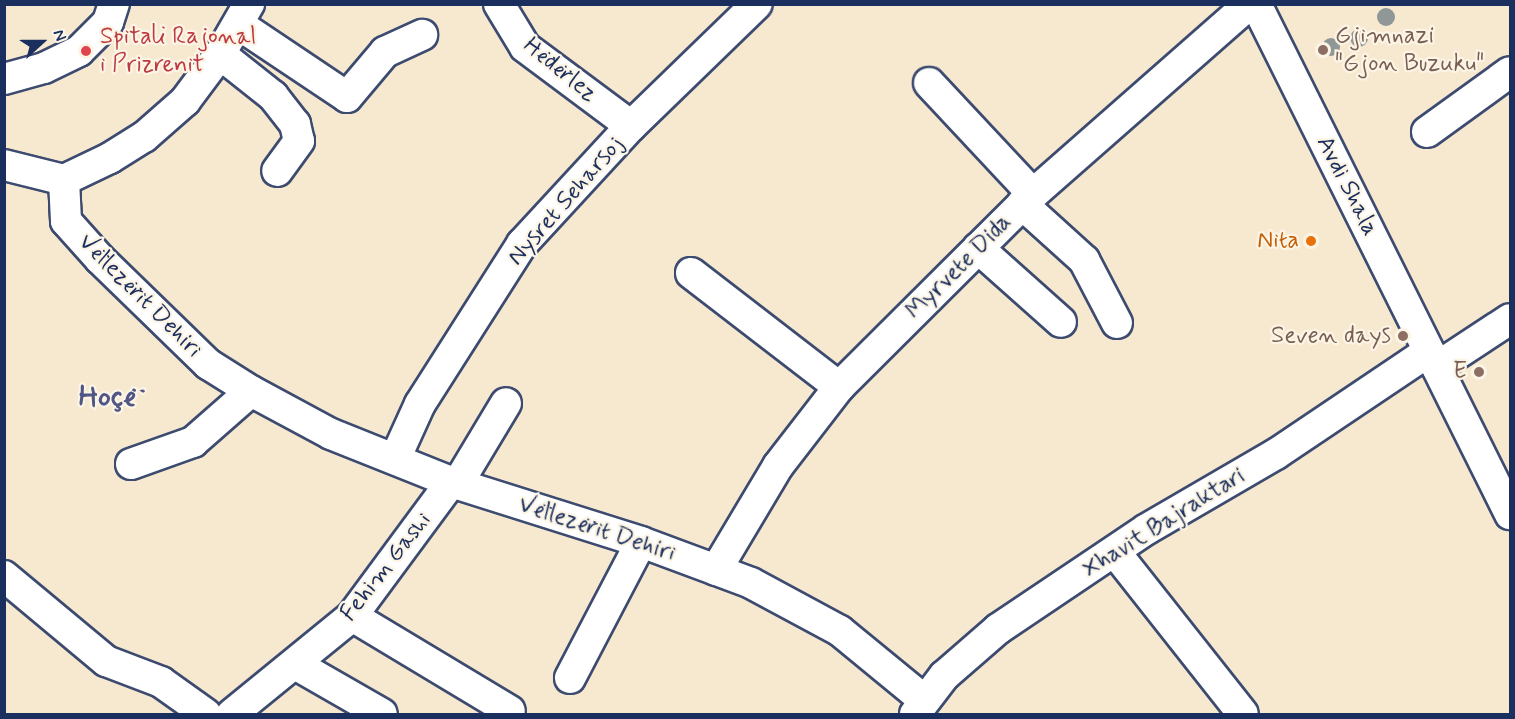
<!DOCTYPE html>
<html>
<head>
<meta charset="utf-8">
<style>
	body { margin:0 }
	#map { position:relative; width:1515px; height:719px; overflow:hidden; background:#f7e8d0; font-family:Mynerve,sans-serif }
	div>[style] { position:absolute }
	.roads { filter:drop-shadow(2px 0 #3c4b6f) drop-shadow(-2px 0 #3c4b6f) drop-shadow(0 2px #3c4b6f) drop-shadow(0 -2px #3c4b6f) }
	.minor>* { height:30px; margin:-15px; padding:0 15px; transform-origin:15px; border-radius:15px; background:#fff }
	.trees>* { width:18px; height:18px; margin:-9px; border-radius:50%; background:#8f9896 }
	.dots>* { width:16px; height:16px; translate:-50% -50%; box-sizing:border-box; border:3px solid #fcf5e5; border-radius:50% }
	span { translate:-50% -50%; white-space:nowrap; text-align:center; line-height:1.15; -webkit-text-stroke:4.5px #fcf5e5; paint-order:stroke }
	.education-label { font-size:24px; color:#785e54 }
	.left { translate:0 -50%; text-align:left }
	.right { translate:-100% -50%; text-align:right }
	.health-label { font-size:24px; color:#be3a42 }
	.street-label { font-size:24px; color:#1b2f5e }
	.food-label { font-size:24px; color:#c56008 }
	.district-label { font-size:30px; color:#505685; font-weight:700 }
	.frame { position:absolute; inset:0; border:6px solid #1b2f5e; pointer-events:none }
	.north { position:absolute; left:12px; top:12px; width:60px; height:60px; -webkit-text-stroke:4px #fcf5e5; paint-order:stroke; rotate:69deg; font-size:16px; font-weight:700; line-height:24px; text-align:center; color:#1b2f5e }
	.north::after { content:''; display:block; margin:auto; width:21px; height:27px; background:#1b2f5e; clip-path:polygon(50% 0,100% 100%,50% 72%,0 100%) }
</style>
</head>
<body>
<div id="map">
	<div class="roads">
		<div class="minor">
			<i style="left:499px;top:4px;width:50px;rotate:58.8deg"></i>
			<i style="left:525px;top:47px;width:132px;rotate:36.7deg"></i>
			<i style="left:1256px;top:4px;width:570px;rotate:63.52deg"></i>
			<i style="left:238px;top:24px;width:131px;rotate:33.8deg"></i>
			<i style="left:347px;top:97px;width:59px;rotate:-49.8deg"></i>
			<i style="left:385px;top:52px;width:41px;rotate:-24.7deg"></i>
			<i style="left:220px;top:54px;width:68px;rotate:38.4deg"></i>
			<i style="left:273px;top:96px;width:36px;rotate:52deg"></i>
			<i style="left:295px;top:124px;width:17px;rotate:77deg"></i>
			<i style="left:299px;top:141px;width:37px;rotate:126deg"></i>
			<i style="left:4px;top:79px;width:41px;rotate:-15.4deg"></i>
			<i style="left:44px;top:68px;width:39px;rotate:-26deg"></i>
			<i style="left:79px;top:51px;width:41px;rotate:-45deg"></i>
			<i style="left:108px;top:22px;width:19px;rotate:-72deg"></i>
			<i style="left:929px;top:83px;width:152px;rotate:46.9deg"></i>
			<i style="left:1427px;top:132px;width:102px;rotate:-35.9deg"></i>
			<i style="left:4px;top:165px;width:62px;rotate:14deg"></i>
			<i style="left:64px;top:180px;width:41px;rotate:87.2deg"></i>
			<i style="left:66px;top:221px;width:51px;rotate:48.2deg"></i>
			<i style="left:100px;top:259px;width:151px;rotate:44.2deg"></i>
			<i style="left:208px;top:364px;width:51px;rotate:32.1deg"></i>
			<i style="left:251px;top:391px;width:91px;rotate:28.3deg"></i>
			<i style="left:331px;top:434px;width:129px;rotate:21.8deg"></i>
			<i style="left:451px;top:482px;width:199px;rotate:17.5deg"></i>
			<i style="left:641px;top:542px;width:117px;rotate:20.4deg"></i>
			<i style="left:751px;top:583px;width:101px;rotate:28.3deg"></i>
			<i style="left:840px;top:631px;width:109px;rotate:39.4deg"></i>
			<i style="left:64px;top:180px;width:51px;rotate:-25.6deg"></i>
			<i style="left:110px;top:158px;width:40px;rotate:-32deg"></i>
			<i style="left:144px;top:137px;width:55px;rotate:-41.3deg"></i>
			<i style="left:185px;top:101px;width:59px;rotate:-53.3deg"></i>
			<i style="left:220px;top:54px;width:58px;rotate:-59.9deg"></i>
			<i style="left:1022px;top:204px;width:84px;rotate:42.1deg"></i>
			<i style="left:1084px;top:260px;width:71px;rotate:62.4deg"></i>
			<i style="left:978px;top:248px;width:111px;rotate:41.7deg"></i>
			<i style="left:691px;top:273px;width:187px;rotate:37.6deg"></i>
			<i style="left:1437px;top:367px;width:87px;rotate:-33.3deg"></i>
			<i style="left:395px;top:459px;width:60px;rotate:-65.6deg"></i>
			<i style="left:420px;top:404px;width:190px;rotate:-57.5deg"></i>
			<i style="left:522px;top:244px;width:161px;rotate:-47.3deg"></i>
			<i style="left:631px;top:126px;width:175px;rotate:-44.1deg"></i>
			<i style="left:131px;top:464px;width:66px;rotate:-19.5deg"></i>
			<i style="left:193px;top:442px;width:77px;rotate:-41.3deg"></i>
			<i style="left:458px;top:483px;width:93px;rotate:-59deg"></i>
			<i style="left:1115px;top:552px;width:206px;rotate:51.7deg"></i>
			<i style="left:716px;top:570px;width:121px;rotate:-59.2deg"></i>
			<i style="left:778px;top:466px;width:100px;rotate:-52.3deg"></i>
			<i style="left:839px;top:387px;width:274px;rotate:-44.9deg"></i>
			<i style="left:1033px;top:194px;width:288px;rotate:-41.3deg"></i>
			<i style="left:4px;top:576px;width:133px;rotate:39.8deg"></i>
			<i style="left:106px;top:661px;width:59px;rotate:20.9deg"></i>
			<i style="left:161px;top:682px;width:55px;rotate:35.4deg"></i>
			<i style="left:352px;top:616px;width:184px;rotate:31deg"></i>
			<i style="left:295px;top:664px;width:100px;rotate:29.9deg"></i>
			<i style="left:570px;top:678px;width:153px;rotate:-62.4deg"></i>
			<i style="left:232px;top:714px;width:155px;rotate:-39.2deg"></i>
			<i style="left:352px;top:616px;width:167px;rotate:-53.5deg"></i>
			<i style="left:915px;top:714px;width:48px;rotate:-52.7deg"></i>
			<i style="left:944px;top:676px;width:72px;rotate:-41deg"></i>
			<i style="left:998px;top:629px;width:179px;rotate:-33.9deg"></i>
			<i style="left:1147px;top:529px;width:149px;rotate:-30.2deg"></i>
			<i style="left:1276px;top:454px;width:184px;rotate:-33.9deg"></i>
		</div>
	</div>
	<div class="trees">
		<i style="left:1386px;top:17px"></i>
		<i style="left:1359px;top:38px"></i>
		<i style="left:1331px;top:47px"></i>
	</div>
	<div class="dots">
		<i style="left:1323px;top:50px;background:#8d6e63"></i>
		<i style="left:86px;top:51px;background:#e0444e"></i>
		<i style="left:1311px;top:241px;background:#e8710a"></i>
		<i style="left:1403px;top:336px;background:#8d6e63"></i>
		<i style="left:1479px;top:372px;background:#8d6e63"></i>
	</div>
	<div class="education-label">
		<span class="left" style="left:1335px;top:50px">Gjimnazi<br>"Gjon Buzuku"</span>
		<span class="right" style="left:1391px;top:336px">Seven days</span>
		<span class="right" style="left:1467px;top:372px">E</span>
	</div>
	<div class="health-label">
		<span class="left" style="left:100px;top:51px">Spitali Rajonal<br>i Prizrenit</span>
	</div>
	<div class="street-label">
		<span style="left:560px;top:70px;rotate:39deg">Hëdërlez</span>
		<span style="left:1347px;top:186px;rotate:63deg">Avdi Shala</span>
		<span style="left:566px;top:201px;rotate:-49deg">Nysret Seharsoj</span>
		<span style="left:959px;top:267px;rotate:-45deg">Myrvete Dida</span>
		<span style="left:140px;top:296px;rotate:45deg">Vëllezërit Dehiri</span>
		<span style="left:1164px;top:523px;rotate:-32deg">Xhavit Bajraktari</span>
		<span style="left:597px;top:529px;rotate:18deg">Vëllezërit Dehiri</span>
		<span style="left:386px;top:567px;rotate:-52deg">Fehim Gashi</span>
	</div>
	<div class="food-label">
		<span class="right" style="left:1299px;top:241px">Nita</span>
	</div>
	<div class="district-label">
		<span style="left:107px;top:397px">Hoçë</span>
	</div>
	<div class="frame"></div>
	<div class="north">N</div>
</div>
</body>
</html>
